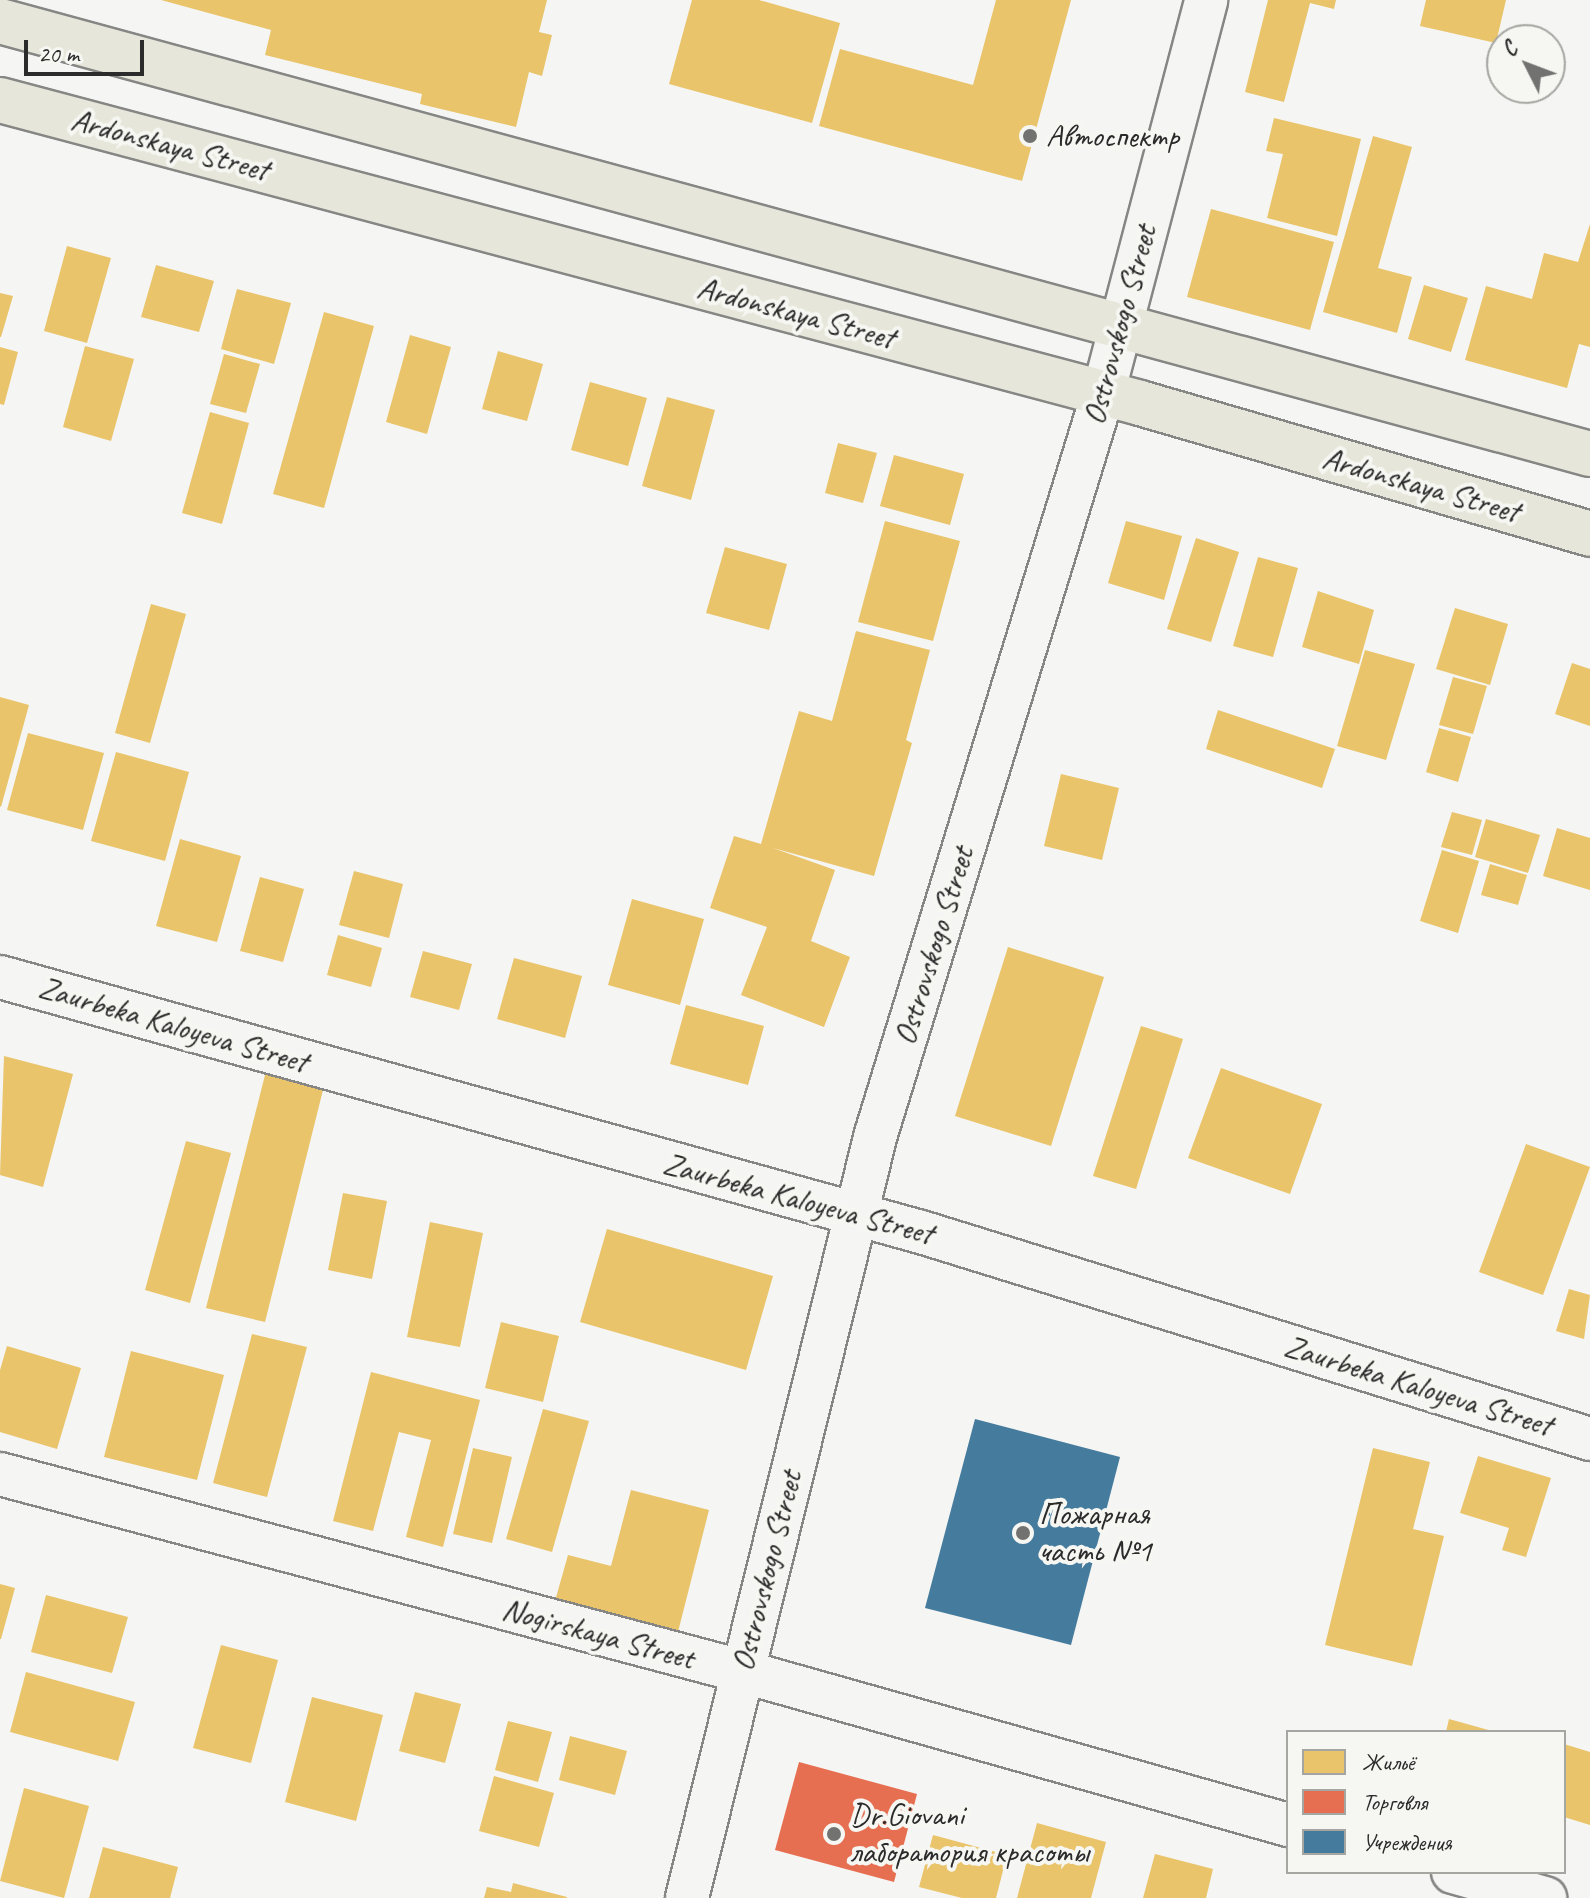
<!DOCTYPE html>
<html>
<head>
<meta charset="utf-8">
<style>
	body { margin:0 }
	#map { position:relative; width:1590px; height:1898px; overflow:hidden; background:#f5f5f3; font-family:Caveat,sans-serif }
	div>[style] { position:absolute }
	.homes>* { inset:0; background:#e9c46a }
	.shops>* { inset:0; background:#e76f51 }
	.public>* { inset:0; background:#457b9d }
	.roads { filter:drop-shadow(2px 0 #868685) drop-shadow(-2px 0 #868685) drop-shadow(0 2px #868685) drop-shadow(0 -2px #868685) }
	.minor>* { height:42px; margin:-21px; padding:0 21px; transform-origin:21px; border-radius:21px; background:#f5f5f3 }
	.major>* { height:44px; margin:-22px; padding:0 22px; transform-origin:22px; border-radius:22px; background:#e7e6da }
	.dots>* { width:22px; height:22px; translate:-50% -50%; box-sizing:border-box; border:4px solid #f6f6f2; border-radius:50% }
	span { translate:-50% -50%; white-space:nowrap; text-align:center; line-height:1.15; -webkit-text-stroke:8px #f6f6f2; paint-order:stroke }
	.poi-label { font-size:32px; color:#2b2b2b }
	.left { translate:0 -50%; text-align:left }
	.street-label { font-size:32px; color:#2b2b2b }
	.legend { position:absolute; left:1286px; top:1730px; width:280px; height:144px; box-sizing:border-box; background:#f6f6f2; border:2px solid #a5a5a2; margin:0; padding:10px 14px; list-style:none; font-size:24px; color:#2b2b2b }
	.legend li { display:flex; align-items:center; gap:16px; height:40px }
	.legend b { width:40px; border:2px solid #a5a5a2 }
	.north { position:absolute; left:1486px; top:24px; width:80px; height:80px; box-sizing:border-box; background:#f6f6f2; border:2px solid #a5a5a2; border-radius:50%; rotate:312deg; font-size:22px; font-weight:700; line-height:32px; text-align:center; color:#2b2b2b }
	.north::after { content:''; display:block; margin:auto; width:28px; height:36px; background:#727271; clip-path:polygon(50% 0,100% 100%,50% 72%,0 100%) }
	.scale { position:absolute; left:24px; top:40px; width:120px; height:36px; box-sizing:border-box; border:4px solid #2b2b2b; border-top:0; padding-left:10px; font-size:24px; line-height:28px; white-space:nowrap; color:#2b2b2b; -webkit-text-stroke:6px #f6f6f2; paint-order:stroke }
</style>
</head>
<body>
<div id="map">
	<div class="homes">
		<i style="clip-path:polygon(161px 0,547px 0,539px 32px,552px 35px,542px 76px,529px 72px,516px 127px,420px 104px,422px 94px,265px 55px,271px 30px)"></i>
		<i style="clip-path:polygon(692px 0,759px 0,840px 23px,812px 123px,669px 84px)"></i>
		<i style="clip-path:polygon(996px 0,1071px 0,1022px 181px,819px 126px,840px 49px,973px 85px)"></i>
		<i style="clip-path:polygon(1268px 0,1336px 0,1334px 9px,1310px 3px,1284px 102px,1245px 92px)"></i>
		<i style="clip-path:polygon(1426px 0,1506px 0,1496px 43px,1420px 26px)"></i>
		<i style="clip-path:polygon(1274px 118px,1361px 139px,1337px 236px,1267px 218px,1283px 154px,1266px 151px)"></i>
		<i style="clip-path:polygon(1373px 136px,1412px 147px,1378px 268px,1412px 277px,1397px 333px,1323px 312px)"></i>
		<i style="clip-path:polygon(1211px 209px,1334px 242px,1310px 330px,1187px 297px)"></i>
		<i style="clip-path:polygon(1590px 224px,1590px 347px,1579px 344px,1567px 388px,1465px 360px,1486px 286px,1532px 299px,1544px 253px,1578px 262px)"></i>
		<i style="clip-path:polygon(67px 246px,111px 258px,87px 343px,44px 331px)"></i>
		<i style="clip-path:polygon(156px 265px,214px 281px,199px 332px,141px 317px)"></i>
		<i style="clip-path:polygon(1424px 285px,1468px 298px,1451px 352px,1408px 339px)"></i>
		<i style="clip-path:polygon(237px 289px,291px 303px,274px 364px,221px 349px)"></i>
		<i style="clip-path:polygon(0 293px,13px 296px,1px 337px,0 337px)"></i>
		<i style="clip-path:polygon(324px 312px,374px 326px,324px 508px,273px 494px)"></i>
		<i style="clip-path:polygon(410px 335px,451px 347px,427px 434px,386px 422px)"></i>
		<i style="clip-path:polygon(85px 346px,134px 359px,111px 441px,63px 427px)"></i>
		<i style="clip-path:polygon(0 347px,18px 352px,4px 405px,0 404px)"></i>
		<i style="clip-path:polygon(498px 351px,543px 364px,527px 421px,482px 409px)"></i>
		<i style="clip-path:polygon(224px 354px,260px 364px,246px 413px,210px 404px)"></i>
		<i style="clip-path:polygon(590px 382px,647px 398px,628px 466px,571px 450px)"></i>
		<i style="clip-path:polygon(667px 397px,715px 410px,691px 500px,642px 486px)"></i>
		<i style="clip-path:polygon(210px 412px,249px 423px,222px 524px,182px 513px)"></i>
		<i style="clip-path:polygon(838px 443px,877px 453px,863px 503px,825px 493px)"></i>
		<i style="clip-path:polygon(894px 455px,964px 474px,950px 525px,880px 506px)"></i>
		<i style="clip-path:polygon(885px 521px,960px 541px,933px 641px,858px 622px)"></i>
		<i style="clip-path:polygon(1126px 521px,1182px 536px,1164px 600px,1108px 583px)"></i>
		<i style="clip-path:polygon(1196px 538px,1239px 552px,1211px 642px,1167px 629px)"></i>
		<i style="clip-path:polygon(725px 547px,787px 564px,769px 630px,706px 613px)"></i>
		<i style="clip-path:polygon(1258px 557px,1298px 568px,1273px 657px,1233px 646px)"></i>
		<i style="clip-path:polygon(1318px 591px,1374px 610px,1359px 664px,1302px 647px)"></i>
		<i style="clip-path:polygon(151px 604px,186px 614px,150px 743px,115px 733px)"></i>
		<i style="clip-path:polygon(1455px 608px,1508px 624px,1490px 685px,1436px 669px)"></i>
		<i style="clip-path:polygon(856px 631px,930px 650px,906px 740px,912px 743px,874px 876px,773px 848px,835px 870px,811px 941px,850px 957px,824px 1027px,741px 995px,767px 927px,710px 908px,734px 836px,761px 844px,799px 711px,832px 721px)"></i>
		<i style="clip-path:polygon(1365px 650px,1415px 664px,1386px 760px,1337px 746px)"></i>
		<i style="clip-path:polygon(1572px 663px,1590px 669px,1590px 726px,1555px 714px)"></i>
		<i style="clip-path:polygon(1453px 677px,1487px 686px,1473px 734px,1439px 725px)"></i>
		<i style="clip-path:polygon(0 697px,29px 705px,1px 807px,0 806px)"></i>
		<i style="clip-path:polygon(1218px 710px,1335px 749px,1322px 788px,1206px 749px)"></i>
		<i style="clip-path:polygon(1439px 728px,1471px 737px,1458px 782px,1426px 772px)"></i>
		<i style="clip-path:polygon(28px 733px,104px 753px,83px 830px,7px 810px)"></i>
		<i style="clip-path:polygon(116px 752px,189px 772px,165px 861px,91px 841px)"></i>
		<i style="clip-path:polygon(1061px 774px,1119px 788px,1102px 860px,1044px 846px)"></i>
		<i style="clip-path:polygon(1452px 812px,1482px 820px,1472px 855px,1441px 847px)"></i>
		<i style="clip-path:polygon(1486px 819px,1540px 835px,1528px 873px,1475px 857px)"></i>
		<i style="clip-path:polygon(1557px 828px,1590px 838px,1590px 890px,1543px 876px)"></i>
		<i style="clip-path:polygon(180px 839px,241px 856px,217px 942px,156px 926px)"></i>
		<i style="clip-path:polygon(1442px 850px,1479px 861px,1458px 933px,1420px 921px)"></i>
		<i style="clip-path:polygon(1490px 864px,1527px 875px,1518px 905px,1481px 895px)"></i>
		<i style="clip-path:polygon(354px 871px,403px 884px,389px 938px,339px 925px)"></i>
		<i style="clip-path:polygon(260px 877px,304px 889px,283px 962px,240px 951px)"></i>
		<i style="clip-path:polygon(632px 899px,704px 919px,680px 1005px,608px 985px)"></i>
		<i style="clip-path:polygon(338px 935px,382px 948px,371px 987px,327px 975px)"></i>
		<i style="clip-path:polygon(1008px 947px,1104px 977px,1051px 1146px,955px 1116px)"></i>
		<i style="clip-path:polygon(423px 951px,472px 964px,459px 1010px,410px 997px)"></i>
		<i style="clip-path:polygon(514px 958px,582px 976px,565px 1038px,497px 1019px)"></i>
		<i style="clip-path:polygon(686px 1005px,764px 1026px,748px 1085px,670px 1064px)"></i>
		<i style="clip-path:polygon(1141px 1026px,1183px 1039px,1136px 1189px,1093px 1176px)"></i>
		<i style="clip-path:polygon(4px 1056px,73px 1074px,43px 1187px,0 1175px)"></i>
		<i style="clip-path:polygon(1221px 1068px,1322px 1104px,1290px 1194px,1188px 1158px)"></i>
		<i style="clip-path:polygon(266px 1071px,324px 1086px,265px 1322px,206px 1308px)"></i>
		<i style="clip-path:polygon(186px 1141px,231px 1153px,190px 1303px,145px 1290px)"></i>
		<i style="clip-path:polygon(1526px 1144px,1590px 1167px,1543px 1295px,1479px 1272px)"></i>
		<i style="clip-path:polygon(343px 1193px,387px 1201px,372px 1279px,328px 1270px)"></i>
		<i style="clip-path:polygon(430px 1222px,483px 1233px,460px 1347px,407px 1337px)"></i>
		<i style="clip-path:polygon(607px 1229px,773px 1276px,746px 1370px,580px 1322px)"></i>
		<i style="clip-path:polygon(1569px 1289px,1590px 1295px,1584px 1339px,1556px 1331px)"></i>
		<i style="clip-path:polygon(501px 1322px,559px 1336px,543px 1402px,485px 1388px)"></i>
		<i style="clip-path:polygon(252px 1334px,307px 1347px,267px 1497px,213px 1483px)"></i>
		<i style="clip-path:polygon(7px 1346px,81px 1368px,57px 1449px,0 1432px,0 1370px)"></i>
		<i style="clip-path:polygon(131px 1351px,224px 1375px,197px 1480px,104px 1457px)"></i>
		<i style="clip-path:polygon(371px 1372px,480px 1400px,443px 1547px,406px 1537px,431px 1440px,399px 1432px,373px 1531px,333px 1521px)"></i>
		<i style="clip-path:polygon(543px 1409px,589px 1421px,552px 1552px,506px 1539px)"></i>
		<i style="clip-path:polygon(473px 1448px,512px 1457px,492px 1543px,453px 1534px)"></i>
		<i style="clip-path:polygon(1373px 1448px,1430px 1462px,1413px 1529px,1444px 1536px,1412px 1666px,1325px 1645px)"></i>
		<i style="clip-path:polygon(1478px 1456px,1551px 1478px,1526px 1557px,1502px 1550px,1509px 1528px,1460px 1513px)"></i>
		<i style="clip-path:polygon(631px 1490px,709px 1510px,678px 1632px,555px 1601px,568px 1555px,611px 1566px)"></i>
		<i style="clip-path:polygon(0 1584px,15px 1588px,1px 1639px,0 1639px)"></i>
		<i style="clip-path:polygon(46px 1595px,128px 1617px,112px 1673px,31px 1652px)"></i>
		<i style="clip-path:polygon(221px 1645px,278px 1660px,251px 1763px,193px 1748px)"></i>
		<i style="clip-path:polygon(26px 1672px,135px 1702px,118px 1761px,10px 1732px)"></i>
		<i style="clip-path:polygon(415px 1692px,461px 1704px,445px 1763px,399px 1751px)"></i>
		<i style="clip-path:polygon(312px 1697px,383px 1715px,356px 1821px,285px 1802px)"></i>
		<i style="clip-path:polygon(1449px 1719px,1492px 1731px,1492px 1732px,1446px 1732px)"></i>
		<i style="clip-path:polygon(508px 1721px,552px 1732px,538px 1782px,495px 1770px)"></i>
		<i style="clip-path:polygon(570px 1736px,627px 1751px,615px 1795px,559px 1780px)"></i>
		<i style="clip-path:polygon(1564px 1744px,1590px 1752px,1590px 1825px,1564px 1817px)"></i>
		<i style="clip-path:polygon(494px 1776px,554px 1793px,539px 1847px,479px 1831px)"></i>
		<i style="clip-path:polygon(24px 1788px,89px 1806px,64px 1898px,0 1881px)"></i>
		<i style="clip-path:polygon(1037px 1823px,1106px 1842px,1091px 1898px,1017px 1898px)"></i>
		<i style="clip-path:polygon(933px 1835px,1007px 1855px,996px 1898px,962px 1898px,919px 1887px)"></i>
		<i style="clip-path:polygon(103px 1847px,178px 1867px,170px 1898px,89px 1898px)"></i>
		<i style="clip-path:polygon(1155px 1854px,1213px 1869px,1206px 1898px,1143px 1898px)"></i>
		<i style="clip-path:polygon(513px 1883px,567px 1897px,567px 1898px,484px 1898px,487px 1887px,511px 1892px)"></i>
	</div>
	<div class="shops">
		<i style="clip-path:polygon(799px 1762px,917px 1794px,894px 1882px,775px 1850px)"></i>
	</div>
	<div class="public">
		<i style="clip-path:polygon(975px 1419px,1120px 1457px,1071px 1645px,925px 1608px)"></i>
	</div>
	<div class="roads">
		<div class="minor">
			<i style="left:0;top:977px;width:956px;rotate:15.48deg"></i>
			<i style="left:921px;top:1232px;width:700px;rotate:17.19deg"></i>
			<i style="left:0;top:1474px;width:767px;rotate:14.89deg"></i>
			<i style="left:741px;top:1671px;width:568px;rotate:15.72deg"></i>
			<i style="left:1453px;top:1872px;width:96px;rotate:15.8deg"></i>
			<i style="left:687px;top:1898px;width:787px;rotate:-76.11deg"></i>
			<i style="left:876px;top:1134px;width:774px;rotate:-72.95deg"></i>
			<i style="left:1103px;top:394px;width:407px;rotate:-75.3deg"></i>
		</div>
		<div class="major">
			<i style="left:0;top:21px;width:1648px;rotate:15.23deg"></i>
			<i style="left:0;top:100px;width:1180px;rotate:14.88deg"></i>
			<i style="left:1140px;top:403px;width:469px;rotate:16.2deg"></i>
		</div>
	</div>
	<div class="dots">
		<i style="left:1030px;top:136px;background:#727271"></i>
		<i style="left:1023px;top:1533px;background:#727271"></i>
		<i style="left:834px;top:1834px;background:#727271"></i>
	</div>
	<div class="poi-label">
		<span class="left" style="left:1046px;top:136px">Автоспектр</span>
		<span class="left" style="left:1039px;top:1533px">Пожарная<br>часть №1</span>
		<span class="left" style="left:850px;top:1834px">Dr.Giovani<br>лаборатория красоты</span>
	</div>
	<div class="street-label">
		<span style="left:170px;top:145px;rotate:15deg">Ardonskaya Street</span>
		<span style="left:796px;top:313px;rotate:15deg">Ardonskaya Street</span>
		<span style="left:1120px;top:325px;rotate:-75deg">Ostrovskogo Street</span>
		<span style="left:1421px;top:485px;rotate:16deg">Ardonskaya Street</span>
		<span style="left:934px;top:946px;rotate:-73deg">Ostrovskogo Street</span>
		<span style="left:173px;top:1025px;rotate:16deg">Zaurbeka Kaloyeva Street</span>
		<span style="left:798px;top:1199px;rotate:15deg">Zaurbeka Kaloyeva Street</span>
		<span style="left:1418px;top:1386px;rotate:17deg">Zaurbeka Kaloyeva Street</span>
		<span style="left:767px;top:1571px;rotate:-76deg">Ostrovskogo Street</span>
		<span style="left:598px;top:1634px;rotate:15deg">Nogirskaya Street</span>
	</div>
	<ul class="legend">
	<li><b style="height:22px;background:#e9c46a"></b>Жильё</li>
	<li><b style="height:22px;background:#e76f51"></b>Торговля</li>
	<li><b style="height:22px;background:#457b9d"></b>Учреждения</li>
	</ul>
	<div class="north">С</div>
	<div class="scale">20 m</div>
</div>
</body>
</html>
